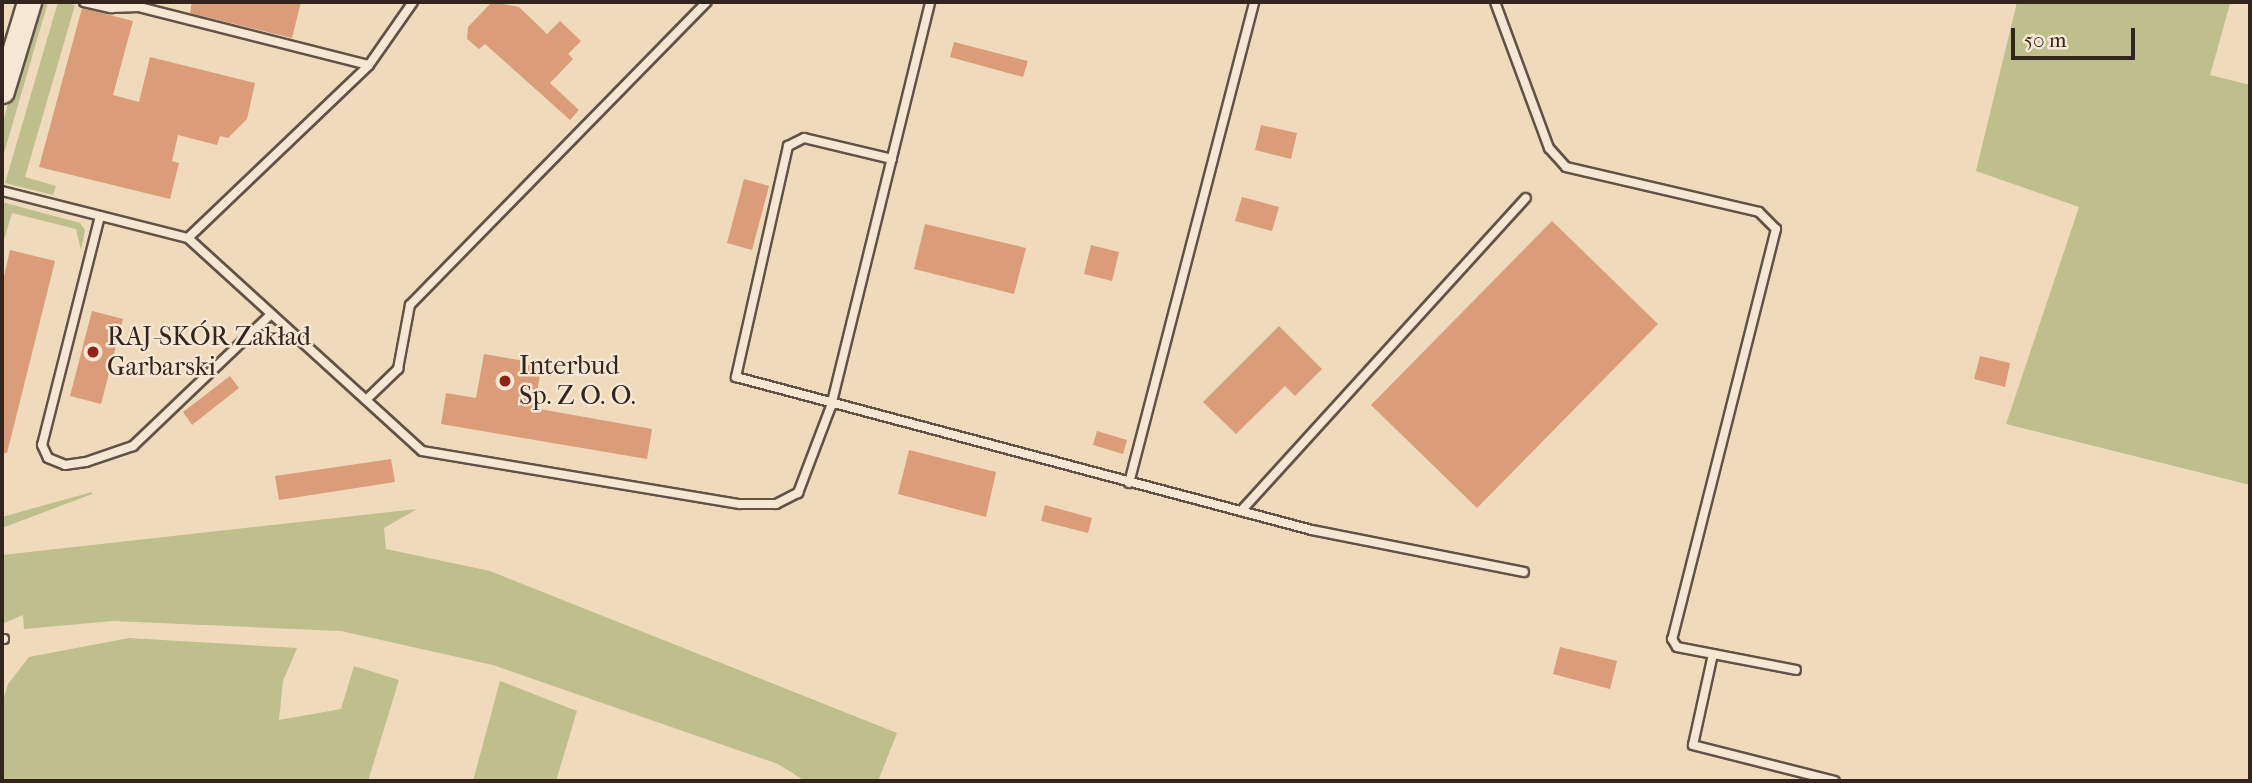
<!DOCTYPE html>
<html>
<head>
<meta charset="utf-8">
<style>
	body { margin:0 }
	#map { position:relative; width:2252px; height:783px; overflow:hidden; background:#f0dabc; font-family:"IM FELL French Canon",serif }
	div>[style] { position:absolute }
	.green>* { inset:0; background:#bfbe8d }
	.building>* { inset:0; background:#da9c79 }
	.roads { filter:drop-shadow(2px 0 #625246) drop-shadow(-2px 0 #625246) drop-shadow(0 2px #625246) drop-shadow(0 -2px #625246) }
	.lane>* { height:8px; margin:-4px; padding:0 4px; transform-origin:4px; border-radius:4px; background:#f5e7d3 }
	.secondary>* { height:23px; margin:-11.5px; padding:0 11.5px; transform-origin:11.5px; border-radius:11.5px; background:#f5e7d3 }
	.dots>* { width:19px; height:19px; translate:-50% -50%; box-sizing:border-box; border:4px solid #f5e7d3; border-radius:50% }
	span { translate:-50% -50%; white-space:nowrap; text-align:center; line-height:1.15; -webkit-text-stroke:5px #f5e7d3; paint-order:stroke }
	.poi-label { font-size:26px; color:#33251e }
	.left { translate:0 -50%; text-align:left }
	.frame { position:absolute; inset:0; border:4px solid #33251e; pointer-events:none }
	.scale { position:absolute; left:2011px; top:28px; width:124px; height:32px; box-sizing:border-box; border:4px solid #33251e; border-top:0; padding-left:9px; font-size:21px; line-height:24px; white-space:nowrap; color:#33251e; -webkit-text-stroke:5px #f5e7d3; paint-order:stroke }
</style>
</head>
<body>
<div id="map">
	<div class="green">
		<i style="clip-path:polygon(48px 2px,2px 160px,2px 125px,35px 11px)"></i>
		<i style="clip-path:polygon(58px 2px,75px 5px,25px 177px,56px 186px,53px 195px,5px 183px)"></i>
		<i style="clip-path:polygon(2017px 2px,2230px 4px,2210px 75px,2250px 85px,2250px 485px,2006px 424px,2079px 207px,1976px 171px)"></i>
		<i style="clip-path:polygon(2px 202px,80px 223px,85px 230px,81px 250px,76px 229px,12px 213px,2px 247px)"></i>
		<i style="clip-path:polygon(92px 492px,92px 494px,2px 528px,2px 517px)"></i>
		<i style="clip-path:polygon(417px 509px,384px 528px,386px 549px,490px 571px,897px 733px,878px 781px,805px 781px,778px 764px,493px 665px,341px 631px,113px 621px,24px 629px,23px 615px,2px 624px,2px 555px)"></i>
		<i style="clip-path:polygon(129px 638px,297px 648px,283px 681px,279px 720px,341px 709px,354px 666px,399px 680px,368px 781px,2px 781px,2px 705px,8px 684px,29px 657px)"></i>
		<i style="clip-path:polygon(500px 681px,577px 711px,556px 781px,473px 781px)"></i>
	</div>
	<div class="building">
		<i style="clip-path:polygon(192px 2px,301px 2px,292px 38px,190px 13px)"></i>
		<i style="clip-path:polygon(492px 2px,519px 7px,547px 34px,560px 21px,581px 41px,568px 54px,573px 59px,550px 83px,579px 110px,570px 120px,485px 44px,479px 49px,467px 39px,468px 27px)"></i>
		<i style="clip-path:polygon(82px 8px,133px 21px,113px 95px,139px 102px,150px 57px,255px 83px,247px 119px,228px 138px,220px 136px,217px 145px,178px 135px,172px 161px,179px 163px,170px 199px,39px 167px)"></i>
		<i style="clip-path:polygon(954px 42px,1028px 61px,1023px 77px,950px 57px)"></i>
		<i style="clip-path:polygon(1261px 125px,1297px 133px,1291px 159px,1255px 150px)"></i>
		<i style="clip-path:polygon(744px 179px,769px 186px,752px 250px,727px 243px)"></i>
		<i style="clip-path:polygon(1242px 197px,1279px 207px,1272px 231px,1235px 221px)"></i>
		<i style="clip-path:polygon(1552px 221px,1658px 324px,1477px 508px,1371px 405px)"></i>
		<i style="clip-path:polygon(925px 224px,1026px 248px,1014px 294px,914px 269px)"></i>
		<i style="clip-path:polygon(1091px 245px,1119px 252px,1112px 281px,1084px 274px)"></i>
		<i style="clip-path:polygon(10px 250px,55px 261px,7px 453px,2px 453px,2px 285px)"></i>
		<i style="clip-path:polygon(92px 311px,123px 319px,101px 404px,70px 396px)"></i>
		<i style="clip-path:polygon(1279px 326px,1322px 369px,1295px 396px,1285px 386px,1236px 434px,1203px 402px)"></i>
		<i style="clip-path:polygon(484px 354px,542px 364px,534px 408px,652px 429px,647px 459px,441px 424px,446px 393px,476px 398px)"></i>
		<i style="clip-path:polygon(1980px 356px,2010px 363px,2005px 387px,1974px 379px)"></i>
		<i style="clip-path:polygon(230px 376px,239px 388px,192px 425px,183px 412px)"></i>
		<i style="clip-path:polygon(1097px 431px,1127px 440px,1123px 454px,1093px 445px)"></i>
		<i style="clip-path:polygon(909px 450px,996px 472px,986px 517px,898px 494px)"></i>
		<i style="clip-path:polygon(391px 459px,395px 482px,279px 500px,275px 476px)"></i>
		<i style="clip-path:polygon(1045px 505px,1092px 518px,1088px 533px,1041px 521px)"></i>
		<i style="clip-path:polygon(1560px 647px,1617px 661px,1610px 689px,1553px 674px)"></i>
	</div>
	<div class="roads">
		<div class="lane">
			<i style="left:84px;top:2px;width:28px;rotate:13deg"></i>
			<i style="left:111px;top:8px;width:28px;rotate:-2deg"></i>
			<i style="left:139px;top:7px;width:237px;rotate:14.2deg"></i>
			<i style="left:1495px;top:2px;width:156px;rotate:69.7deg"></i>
			<i style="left:1549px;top:148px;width:25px;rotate:48deg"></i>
			<i style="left:1566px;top:167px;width:198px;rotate:13.1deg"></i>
			<i style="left:1759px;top:212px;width:24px;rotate:45deg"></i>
			<i style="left:1776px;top:229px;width:423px;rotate:104.2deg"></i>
			<i style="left:1672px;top:639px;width:9px;rotate:58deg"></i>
			<i style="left:1677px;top:647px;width:121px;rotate:10.9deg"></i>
			<i style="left:892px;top:159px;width:90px;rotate:-166.6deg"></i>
			<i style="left:804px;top:138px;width:18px;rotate:153deg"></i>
			<i style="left:788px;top:146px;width:237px;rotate:102.7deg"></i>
			<i style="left:736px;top:377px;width:596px;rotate:14.88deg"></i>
			<i style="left:1312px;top:530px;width:216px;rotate:11.2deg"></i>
			<i style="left:2px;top:191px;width:192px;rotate:14.2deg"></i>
			<i style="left:188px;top:238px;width:316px;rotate:42.3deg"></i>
			<i style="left:422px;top:451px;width:322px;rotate:9.5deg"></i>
			<i style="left:740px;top:504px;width:36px"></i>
			<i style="left:776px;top:504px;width:25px;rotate:-27deg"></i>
			<i style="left:798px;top:493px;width:93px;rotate:-69.2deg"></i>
			<i style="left:831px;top:406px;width:416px;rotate:-76.2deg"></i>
			<i style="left:100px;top:216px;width:236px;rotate:104.2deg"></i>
			<i style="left:42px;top:445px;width:14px;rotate:65deg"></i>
			<i style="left:48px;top:458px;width:18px;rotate:22deg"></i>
			<i style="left:65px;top:465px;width:21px;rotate:-8deg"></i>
			<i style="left:86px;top:462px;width:50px;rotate:-18.8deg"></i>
			<i style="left:133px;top:446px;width:191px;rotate:-43.7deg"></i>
			<i style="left:188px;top:238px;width:250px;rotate:-43.7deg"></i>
			<i style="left:369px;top:65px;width:77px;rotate:-55.1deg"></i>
			<i style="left:366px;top:400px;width:45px;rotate:-44.1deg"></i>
			<i style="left:398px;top:369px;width:65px;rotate:-79.4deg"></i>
			<i style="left:410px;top:305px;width:424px;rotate:-45.6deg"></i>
			<i style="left:1129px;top:483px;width:497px;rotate:-75.4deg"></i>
			<i style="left:1241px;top:511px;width:423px;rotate:-47.7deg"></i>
			<i style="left:2px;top:639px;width:2px"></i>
			<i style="left:1713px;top:654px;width:93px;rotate:102.4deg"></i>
			<i style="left:1693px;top:745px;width:146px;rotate:14.2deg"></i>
		</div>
		<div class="secondary">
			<i style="left:2px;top:91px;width:93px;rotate:-73.1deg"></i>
		</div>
	</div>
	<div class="dots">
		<i style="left:93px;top:352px;background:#8f2418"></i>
		<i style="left:505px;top:381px;background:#8f2418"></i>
	</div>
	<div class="poi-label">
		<span class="left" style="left:107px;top:352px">RAJ-SKÓR Zakład<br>Garbarski</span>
		<span class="left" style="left:519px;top:381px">Interbud<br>Sp. Z O. O.</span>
	</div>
	<div class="frame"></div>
	<div class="scale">50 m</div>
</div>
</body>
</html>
